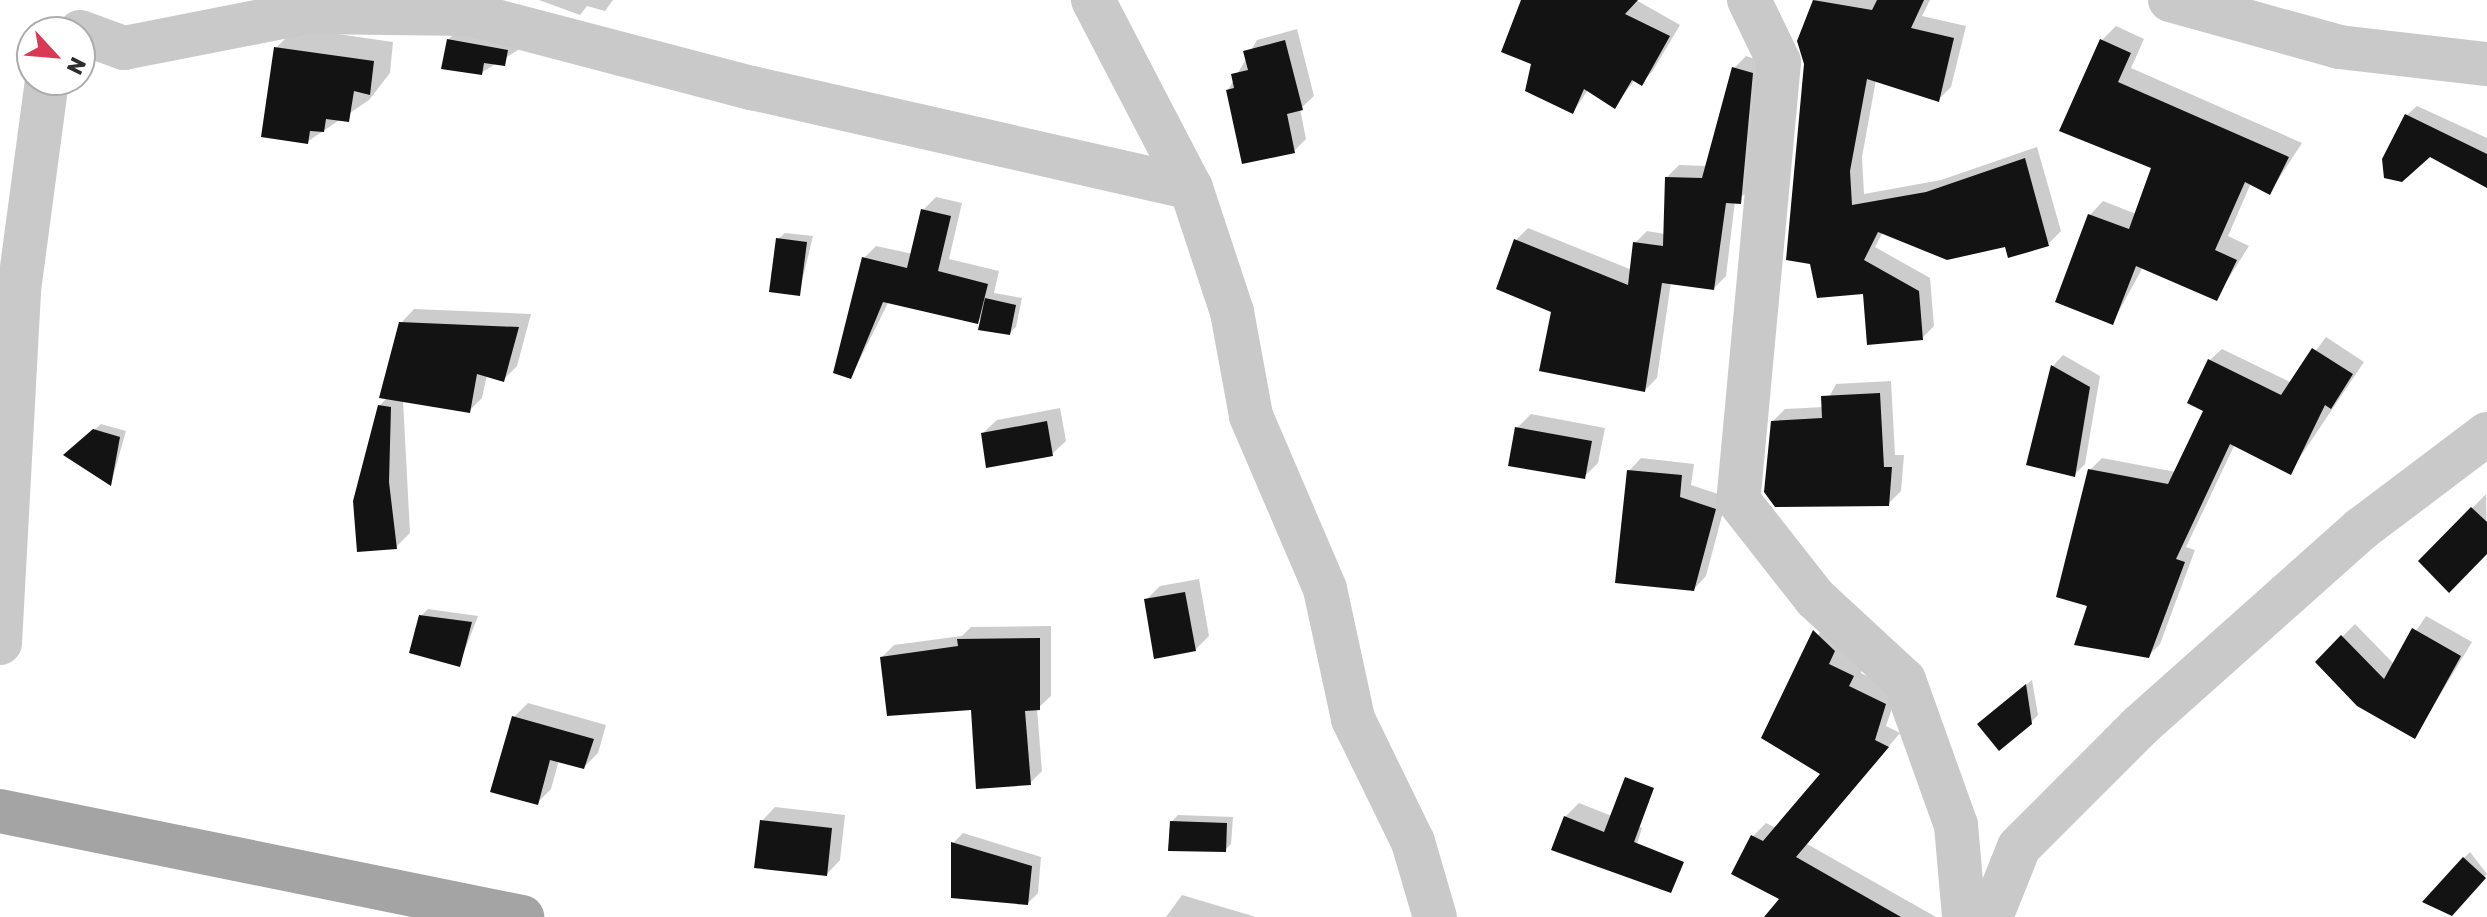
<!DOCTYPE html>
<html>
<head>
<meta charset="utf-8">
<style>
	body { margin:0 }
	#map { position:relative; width:2487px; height:917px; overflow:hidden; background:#fff; font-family:Rubik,sans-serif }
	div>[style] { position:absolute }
	.shadow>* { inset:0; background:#0003 }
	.building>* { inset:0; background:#131313 }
	.minor>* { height:44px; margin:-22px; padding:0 22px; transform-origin:22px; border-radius:22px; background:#c9c9c9 }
	.major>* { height:44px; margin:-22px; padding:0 22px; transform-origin:22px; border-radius:22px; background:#a4a4a4 }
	span { translate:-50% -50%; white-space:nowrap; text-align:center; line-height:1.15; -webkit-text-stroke:8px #fff; paint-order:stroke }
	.north { position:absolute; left:16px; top:16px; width:80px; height:80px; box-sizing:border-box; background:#fff; border:2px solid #ababab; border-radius:50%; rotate:116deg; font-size:22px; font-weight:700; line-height:32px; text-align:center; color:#2c2c2c }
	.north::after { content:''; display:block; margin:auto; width:28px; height:36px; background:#d93952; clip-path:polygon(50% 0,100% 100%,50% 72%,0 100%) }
</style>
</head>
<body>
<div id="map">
	<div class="shadow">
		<i style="clip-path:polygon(539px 0,613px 0,605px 11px,587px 6px,580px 15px)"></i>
		<i style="clip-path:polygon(1528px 0,1636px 0,1680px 25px,1652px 72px,1641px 83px,1635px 80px,1614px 106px,1588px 90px,1573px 112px,1533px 63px)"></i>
		<i style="clip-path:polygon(1815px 0,1930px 0,1922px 16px,1966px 26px,1951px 87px,1938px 100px,1876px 80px,1862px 157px,1864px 194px,1941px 180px,2037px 147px,2061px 231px,2048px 244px,1883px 232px,1875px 247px,1930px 278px,1934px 326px,1922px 338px,1864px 291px,1799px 41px)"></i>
		<i style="clip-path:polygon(462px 26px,520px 37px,518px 50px,481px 73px,448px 40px)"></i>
		<i style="clip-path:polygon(2116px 26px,2144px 39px,2131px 68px,2302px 143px,2270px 192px,2251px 183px,2228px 236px,2249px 246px,2216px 298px,2143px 267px,2113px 322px,2090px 215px,2103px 201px,2136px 214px,2154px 167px,2061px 130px,2102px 40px)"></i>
		<i style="clip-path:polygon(296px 28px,393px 42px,390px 73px,369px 100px,307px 142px,276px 48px)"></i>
		<i style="clip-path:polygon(1297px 29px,1314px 96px,1300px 109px,1306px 139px,1294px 151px,1228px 90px,1257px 40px)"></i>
		<i style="clip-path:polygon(1746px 56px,1764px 62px,1752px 189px,1735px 201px,1726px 276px,1714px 288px,1671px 282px,1657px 378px,1645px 390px,1553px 311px,1516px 240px,1528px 228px,1632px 270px,1635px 243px,1647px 231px,1665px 234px,1667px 177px,1679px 165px,1707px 166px,1734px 68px)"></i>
		<i style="clip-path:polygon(2417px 106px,2487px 138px,2487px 186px,2407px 115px)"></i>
		<i style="clip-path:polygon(936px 197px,962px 203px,949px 259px,999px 271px,994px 293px,1022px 298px,1016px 327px,1009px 333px,984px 315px,977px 322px,889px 301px,851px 377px,864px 258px,876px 246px,913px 254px,923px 210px)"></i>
		<i style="clip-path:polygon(785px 233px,813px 236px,799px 294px,778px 239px)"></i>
		<i style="clip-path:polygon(414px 309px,531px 314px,517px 366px,504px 379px,487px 375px,482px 398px,469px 411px,403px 400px,410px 533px,396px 547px,379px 406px,388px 397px,401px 323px)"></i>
		<i style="clip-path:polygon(2326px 337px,2364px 362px,2290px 472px,2235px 444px,2186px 547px,2195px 550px,2160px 644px,2148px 656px,2090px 604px,2090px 470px,2102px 458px,2176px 472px,2206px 410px,2210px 360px,2222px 349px,2292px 383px)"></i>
		<i style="clip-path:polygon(2063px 355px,2100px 376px,2085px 464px,2074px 475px,2028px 463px,2053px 366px)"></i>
		<i style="clip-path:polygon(1891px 381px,1895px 455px,1904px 455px,1901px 491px,1888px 504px,1772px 422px,1785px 409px,1824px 407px,1836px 384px)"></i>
		<i style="clip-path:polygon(1060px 408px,1066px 441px,1052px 454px,983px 433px,997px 420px)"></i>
		<i style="clip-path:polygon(1531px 414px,1605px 428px,1598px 463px,1584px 477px,1517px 428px)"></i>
		<i style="clip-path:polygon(101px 424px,126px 431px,111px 484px,72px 449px)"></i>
		<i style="clip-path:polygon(1641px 458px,1694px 464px,1691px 485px,1727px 497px,1706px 576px,1694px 589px,1629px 471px)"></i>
		<i style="clip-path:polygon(2486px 494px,2487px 551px,2421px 561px)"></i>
		<i style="clip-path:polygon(1199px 579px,1209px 636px,1195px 650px,1146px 600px,1160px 586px)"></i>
		<i style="clip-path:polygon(428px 609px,478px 616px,459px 665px,421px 616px)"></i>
		<i style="clip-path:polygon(2426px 616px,2472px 642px,2415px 736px,2317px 662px,2355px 624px,2394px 664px)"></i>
		<i style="clip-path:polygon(1827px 619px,1865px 663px,1861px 673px,1898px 691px,1886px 726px,1900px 733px,1807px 844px,1936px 917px,1767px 917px,1782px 898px,1753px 836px,1766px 823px,1776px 828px,1823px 773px,1763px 738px)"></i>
		<i style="clip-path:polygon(1051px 626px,1051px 696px,1037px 709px,1042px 771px,1030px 783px,973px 707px,882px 657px,894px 645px,962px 636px,971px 627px)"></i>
		<i style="clip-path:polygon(2032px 680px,2038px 715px,2031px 722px,1986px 717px)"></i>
		<i style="clip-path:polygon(528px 703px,606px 725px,598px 753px,584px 767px,559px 760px,551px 789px,537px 803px,514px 717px)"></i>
		<i style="clip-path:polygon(1579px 803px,1642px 828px,1632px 860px,1565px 817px)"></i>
		<i style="clip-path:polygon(775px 807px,845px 815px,840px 860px,827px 874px,762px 821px)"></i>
		<i style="clip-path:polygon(1178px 815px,1233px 817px,1231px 844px,1225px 850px,1172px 821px)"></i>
		<i style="clip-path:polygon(963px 833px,1041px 857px,1038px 893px,1028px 903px,953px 843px)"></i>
		<i style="clip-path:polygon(2470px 852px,2487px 874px,2458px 907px,2464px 858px)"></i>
		<i style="clip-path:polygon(1182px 895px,1256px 917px,1166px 917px)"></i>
	</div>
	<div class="building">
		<i style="clip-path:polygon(1521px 0,1638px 0,1625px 14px,1670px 36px,1642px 86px,1632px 80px,1615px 109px,1584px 89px,1573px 114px,1525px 91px,1531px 64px,1501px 52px)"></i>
		<i style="clip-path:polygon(1813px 0,1872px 10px,1877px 0,1924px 0,1911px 28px,1954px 38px,1939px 102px,1867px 79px,1850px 171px,1852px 205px,1926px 192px,2025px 158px,2049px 246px,2008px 258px,2005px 247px,1947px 260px,1878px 232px,1864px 260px,1919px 291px,1923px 340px,1867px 345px,1863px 294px,1817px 298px,1810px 264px,1786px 260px,1804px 64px,1797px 41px)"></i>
		<i style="clip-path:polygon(447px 39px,508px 50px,505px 66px,484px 63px,482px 75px,441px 69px)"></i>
		<i style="clip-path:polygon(2100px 39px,2131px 53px,2118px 82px,2289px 157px,2270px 195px,2245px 182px,2215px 250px,2237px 260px,2217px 301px,2136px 266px,2113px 325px,2055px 302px,2088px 214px,2129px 229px,2151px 168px,2059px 131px)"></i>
		<i style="clip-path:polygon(1285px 40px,1303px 110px,1287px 114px,1295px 153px,1242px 164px,1226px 90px,1234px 88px,1231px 74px,1248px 70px,1243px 51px)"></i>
		<i style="clip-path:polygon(274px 47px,374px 61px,370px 95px,354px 91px,349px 122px,326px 119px,324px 132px,310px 131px,308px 144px,261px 137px)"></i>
		<i style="clip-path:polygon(1732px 67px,1753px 73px,1741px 204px,1726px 203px,1714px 290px,1662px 283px,1645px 392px,1539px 371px,1551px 312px,1496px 289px,1514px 239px,1628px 285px,1633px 242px,1663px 246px,1665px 177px,1702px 178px)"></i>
		<i style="clip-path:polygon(2405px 114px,2487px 154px,2487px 188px,2430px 157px,2402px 182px,2384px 178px,2382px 159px)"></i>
		<i style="clip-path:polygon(921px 209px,951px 216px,938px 271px,988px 284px,978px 324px,883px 302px,851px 379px,833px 373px,862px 257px,907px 268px)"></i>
		<i style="clip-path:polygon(776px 238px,807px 242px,800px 296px,769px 292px)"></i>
		<i style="clip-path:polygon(985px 298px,1016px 305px,1010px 335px,978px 330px)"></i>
		<i style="clip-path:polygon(399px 322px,519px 327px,504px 382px,477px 374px,470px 413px,379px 398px)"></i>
		<i style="clip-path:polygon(2312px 348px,2353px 374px,2331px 409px,2325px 405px,2291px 475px,2230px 444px,2176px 559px,2185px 562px,2149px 658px,2074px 645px,2087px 606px,2056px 597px,2088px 469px,2168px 484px,2203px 411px,2187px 403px,2208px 359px,2281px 395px)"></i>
		<i style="clip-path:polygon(2051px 365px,2090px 387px,2075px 477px,2026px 465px)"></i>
		<i style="clip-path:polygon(1880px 393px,1884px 467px,1892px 467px,1889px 506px,1775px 507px,1764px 492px,1771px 421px,1822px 418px,1821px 396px)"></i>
		<i style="clip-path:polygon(378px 405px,391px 407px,389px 482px,397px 549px,357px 552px,353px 501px)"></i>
		<i style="clip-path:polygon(1047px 421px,1053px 456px,986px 468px,981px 433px)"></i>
		<i style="clip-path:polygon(1515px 427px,1592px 441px,1585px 479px,1508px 466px)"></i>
		<i style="clip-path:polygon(93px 429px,120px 437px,111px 486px,63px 455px)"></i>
		<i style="clip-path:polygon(1627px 470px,1682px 475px,1680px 497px,1716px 509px,1694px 591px,1615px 583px)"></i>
		<i style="clip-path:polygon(2471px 507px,2487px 522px,2487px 554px,2449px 593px,2418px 561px)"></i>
		<i style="clip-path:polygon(1185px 592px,1196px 651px,1154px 659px,1144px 599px)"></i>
		<i style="clip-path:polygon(419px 615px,472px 622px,460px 667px,409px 653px)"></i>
		<i style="clip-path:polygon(2412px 628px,2461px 656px,2415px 739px,2357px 706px,2315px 662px,2341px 635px,2384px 679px)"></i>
		<i style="clip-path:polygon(1813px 630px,1835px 651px,1829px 664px,1854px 676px,1849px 686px,1886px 704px,1875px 740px,1889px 747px,1796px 857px,1901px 917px,1764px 917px,1779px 899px,1731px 874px,1751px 835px,1763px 841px,1820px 774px,1761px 738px)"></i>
		<i style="clip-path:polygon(1040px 638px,1040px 710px,1025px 711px,1031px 785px,976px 789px,971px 710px,887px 716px,880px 657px,958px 646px,957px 639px)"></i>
		<i style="clip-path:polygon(2026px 684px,2032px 724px,1999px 751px,1977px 724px)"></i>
		<i style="clip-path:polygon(512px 716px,594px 739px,584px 769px,550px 760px,538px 805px,490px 792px)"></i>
		<i style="clip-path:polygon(1625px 777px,1654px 788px,1634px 842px,1684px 862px,1671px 893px,1551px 850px,1564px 816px,1604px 832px)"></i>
		<i style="clip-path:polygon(760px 820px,832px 828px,827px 876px,754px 868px)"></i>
		<i style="clip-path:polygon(1170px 821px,1227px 823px,1226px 852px,1168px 851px)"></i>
		<i style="clip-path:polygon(951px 842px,1032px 866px,1028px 905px,951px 898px)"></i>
		<i style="clip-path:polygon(2463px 857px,2486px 878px,2452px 916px,2422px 902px)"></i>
	</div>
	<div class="minor">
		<i style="left:1093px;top:0;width:212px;rotate:62.5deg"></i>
		<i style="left:1191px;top:188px;width:131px;rotate:71.7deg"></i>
		<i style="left:1232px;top:312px;width:106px;rotate:79.6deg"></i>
		<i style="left:1251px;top:416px;width:188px;rotate:66.8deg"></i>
		<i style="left:1325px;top:589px;width:133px;rotate:77.8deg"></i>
		<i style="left:1353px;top:719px;width:137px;rotate:64deg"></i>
		<i style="left:1413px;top:842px;width:78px;rotate:73.7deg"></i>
		<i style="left:1749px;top:0;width:69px;rotate:64.2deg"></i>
		<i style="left:1779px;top:62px;width:440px;rotate:95.3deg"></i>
		<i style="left:1738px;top:500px;width:125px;rotate:51.8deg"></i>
		<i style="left:1815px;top:598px;width:121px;rotate:42.7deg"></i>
		<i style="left:1904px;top:680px;width:154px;rotate:70.3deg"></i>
		<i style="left:1956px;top:825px;width:92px;rotate:85deg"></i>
		<i style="left:2170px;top:0;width:175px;rotate:15.5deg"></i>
		<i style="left:2339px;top:47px;width:149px;rotate:6.6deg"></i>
		<i style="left:80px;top:32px;width:47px;rotate:20deg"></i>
		<i style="left:124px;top:48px;width:187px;rotate:-11.1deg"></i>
		<i style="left:308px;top:12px;width:161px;rotate:0.7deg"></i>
		<i style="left:469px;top:14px;width:293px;rotate:14.7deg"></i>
		<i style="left:752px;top:88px;width:450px;rotate:12.8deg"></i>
		<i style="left:0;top:643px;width:354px;rotate:-86.9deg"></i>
		<i style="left:19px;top:290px;width:212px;rotate:-82.4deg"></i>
		<i style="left:1991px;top:917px;width:75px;rotate:-68.2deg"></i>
		<i style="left:2019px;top:847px;width:173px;rotate:-45deg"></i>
		<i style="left:2141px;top:725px;width:295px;rotate:-41.7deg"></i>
		<i style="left:2361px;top:529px;width:158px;rotate:-37deg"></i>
	</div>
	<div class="major">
		<i style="left:0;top:811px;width:533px;rotate:11.48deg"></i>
	</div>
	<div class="north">N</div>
</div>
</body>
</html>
